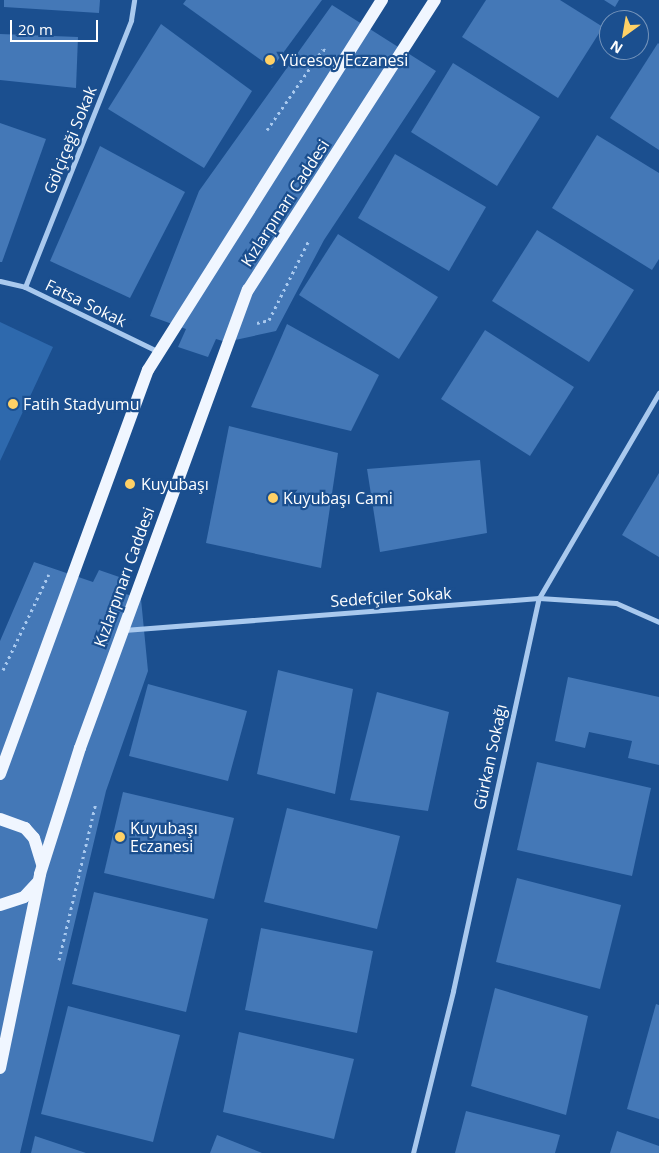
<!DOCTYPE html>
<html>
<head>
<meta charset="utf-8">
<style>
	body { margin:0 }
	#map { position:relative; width:659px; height:1153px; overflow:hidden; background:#1b4f8f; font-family:"Open Sans",sans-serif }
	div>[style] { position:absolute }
	.green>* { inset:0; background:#2e69ad }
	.building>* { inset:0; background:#4478b7 }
	.path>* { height:3px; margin-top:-1.5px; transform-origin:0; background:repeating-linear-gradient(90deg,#a9c9ee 0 2.5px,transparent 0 6.5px) }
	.street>* { height:5px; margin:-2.5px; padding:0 2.5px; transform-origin:2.5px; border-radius:2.5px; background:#a9c9ee }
	.primary>* { height:12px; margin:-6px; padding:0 6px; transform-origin:6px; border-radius:6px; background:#f0f6ff }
	.dots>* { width:14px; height:14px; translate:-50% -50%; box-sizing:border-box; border:2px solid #1b4f8f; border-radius:50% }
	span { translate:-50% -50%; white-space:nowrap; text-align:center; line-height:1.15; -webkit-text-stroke:4.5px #1b4f8f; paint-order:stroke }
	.poi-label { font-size:16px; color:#fff }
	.left { translate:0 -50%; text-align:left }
	.street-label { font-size:16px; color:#fff }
	.north { position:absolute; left:599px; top:10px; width:50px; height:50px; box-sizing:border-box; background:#1b4f8f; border:1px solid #7695bc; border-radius:50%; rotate:212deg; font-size:14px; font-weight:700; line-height:20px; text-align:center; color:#fff }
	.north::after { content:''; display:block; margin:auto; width:18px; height:22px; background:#ffd166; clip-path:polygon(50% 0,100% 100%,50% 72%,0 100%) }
	.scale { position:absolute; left:10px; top:20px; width:88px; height:22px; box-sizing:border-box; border:2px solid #fff; border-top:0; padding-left:6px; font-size:15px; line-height:18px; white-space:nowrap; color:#fff; -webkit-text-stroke:4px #1b4f8f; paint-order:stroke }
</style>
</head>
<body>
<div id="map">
	<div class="green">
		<i style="clip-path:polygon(0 322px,53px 347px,0 461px)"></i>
	</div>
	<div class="building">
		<i style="clip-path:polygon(4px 0,100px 0,99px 13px,4px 7px)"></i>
		<i style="clip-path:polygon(186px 0,322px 0,272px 68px,183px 4px)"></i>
		<i style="clip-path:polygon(486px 0,560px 0,603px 27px,558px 98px,462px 37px)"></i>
		<i style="clip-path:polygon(604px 0,619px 0,615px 7px)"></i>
		<i style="clip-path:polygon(332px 5px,436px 71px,324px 240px,276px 331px,226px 342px,216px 339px,208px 357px,178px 347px,186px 329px,150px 316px,199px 191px)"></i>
		<i style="clip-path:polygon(161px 24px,252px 91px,204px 168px,108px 109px)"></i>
		<i style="clip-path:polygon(0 34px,78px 37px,76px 88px,0 80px)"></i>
		<i style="clip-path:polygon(658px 43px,659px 44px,659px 150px,610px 118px)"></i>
		<i style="clip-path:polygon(453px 63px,540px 117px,497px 186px,411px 132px)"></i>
		<i style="clip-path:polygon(0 123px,46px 139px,2px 262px,0 262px)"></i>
		<i style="clip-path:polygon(597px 135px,659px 173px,659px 259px,652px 270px,552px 208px)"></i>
		<i style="clip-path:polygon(100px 146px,185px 192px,130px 298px,50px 261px)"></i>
		<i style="clip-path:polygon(395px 154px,486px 207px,449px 271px,358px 218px)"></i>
		<i style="clip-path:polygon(537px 230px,634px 290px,589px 362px,492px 301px)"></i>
		<i style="clip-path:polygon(338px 234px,438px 297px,399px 359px,299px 295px)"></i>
		<i style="clip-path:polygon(287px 324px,379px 375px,351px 431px,251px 407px)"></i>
		<i style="clip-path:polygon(485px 330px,574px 387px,530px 456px,441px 399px)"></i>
		<i style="clip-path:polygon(229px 426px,338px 453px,321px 568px,206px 543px)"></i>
		<i style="clip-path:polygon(480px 460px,487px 533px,380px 552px,367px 469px)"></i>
		<i style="clip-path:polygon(659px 473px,659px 557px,622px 535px)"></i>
		<i style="clip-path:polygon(34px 562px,93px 582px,99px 570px,128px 580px,123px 593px,141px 599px,148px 671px,106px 791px,20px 1153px,0 1153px,0 641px)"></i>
		<i style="clip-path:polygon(278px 670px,353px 689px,335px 794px,257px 774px)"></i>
		<i style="clip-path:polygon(568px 677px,659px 697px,659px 765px,628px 758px,632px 741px,589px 732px,585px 748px,555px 741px)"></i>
		<i style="clip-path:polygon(148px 684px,247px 711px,228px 781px,129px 756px)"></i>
		<i style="clip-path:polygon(377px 692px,449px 712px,428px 811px,350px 800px)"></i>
		<i style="clip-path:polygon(537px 762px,651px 788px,632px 876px,517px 850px)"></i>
		<i style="clip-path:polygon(123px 792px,234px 818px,214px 899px,104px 873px)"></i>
		<i style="clip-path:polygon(287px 808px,400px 836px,377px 929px,264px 902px)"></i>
		<i style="clip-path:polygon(517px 878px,621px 905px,600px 989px,496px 962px)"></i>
		<i style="clip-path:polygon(94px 892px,208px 919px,186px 1012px,72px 984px)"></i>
		<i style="clip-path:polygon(261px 928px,373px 951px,357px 1033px,245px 1010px)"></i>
		<i style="clip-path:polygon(495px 988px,588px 1016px,566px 1115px,471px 1086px)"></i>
		<i style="clip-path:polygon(656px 1004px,659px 1005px,659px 1119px,627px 1109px)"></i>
		<i style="clip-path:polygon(68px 1006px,180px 1035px,153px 1142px,41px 1114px)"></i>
		<i style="clip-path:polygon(239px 1032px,354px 1059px,334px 1139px,223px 1112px)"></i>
		<i style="clip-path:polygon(466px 1111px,560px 1135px,555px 1153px,455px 1153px)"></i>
		<i style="clip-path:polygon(617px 1131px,659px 1146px,659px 1153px,610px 1153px)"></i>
		<i style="clip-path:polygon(217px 1135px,262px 1153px,210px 1153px)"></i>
		<i style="clip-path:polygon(35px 1136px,86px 1153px,31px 1153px)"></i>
	</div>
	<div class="path">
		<i style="left:267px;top:130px;width:98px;rotate:-55.3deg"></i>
		<i style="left:323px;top:49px;width:4px;rotate:34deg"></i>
		<i style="left:257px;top:323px;width:12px;rotate:-14deg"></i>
		<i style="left:269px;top:320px;width:89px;rotate:-63.4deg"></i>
		<i style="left:3px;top:670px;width:106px;rotate:-64.4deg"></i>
		<i style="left:59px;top:960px;width:162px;rotate:-76.8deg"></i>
	</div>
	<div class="street">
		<i style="left:0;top:281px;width:26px;rotate:13deg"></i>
		<i style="left:25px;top:287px;width:149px;rotate:25.9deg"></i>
		<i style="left:25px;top:287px;width:287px;rotate:-68.3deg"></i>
		<i style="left:131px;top:20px;width:20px;rotate:-81deg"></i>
		<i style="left:124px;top:630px;width:416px;rotate:-4.4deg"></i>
		<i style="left:539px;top:598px;width:77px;rotate:3.7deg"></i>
		<i style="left:616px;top:603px;width:47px;rotate:23.8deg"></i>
		<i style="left:413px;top:1153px;width:167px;rotate:-76.1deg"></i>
		<i style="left:453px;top:991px;width:402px;rotate:-77.7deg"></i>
		<i style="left:539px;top:598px;width:238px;rotate:-59.7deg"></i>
	</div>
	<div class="primary">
		<i style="left:0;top:774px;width:430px;rotate:-69.9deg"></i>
		<i style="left:148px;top:370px;width:438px;rotate:-57.7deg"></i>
		<i style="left:0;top:819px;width:27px;rotate:20deg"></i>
		<i style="left:25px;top:828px;width:13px;rotate:48deg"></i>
		<i style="left:34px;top:838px;width:27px;rotate:73deg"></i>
		<i style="left:0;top:905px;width:25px;rotate:-18deg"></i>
		<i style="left:24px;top:897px;width:19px;rotate:-47deg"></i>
		<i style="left:0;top:1068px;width:198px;rotate:-78.3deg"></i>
		<i style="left:40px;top:874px;width:132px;rotate:-72.4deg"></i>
		<i style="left:80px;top:748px;width:488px;rotate:-69.9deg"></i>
		<i style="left:248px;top:290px;width:345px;rotate:-57.2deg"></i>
	</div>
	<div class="dots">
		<i style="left:270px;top:60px;background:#ffd166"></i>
		<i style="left:13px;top:404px;background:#ffd166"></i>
		<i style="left:130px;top:484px;background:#ffd166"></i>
		<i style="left:273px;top:498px;background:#ffd166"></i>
		<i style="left:120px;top:837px;background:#ffd166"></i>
	</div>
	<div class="poi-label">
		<span class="left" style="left:280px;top:60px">Yücesoy Eczanesi</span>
		<span class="left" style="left:23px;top:404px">Fatih Stadyumu</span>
		<span class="left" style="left:141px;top:484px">Kuyubaşı</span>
		<span class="left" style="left:283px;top:498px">Kuyubaşı Cami</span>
		<span class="left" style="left:130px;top:837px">Kuyubaşı<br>Eczanesi</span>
	</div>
	<div class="street-label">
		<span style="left:70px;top:140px;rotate:-68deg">Gölçiçeği Sokak</span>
		<span style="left:285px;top:203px;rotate:-57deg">Kızlarpınarı Caddesi</span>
		<span style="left:86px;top:303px;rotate:26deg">Fatsa Sokak</span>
		<span style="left:124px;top:577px;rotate:-70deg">Kızlarpınarı Caddesi</span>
		<span style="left:391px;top:597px;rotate:-4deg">Sedefçiler Sokak</span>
		<span style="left:490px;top:757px;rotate:-78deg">Gürkan Sokağı</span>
	</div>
	<div class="north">N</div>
	<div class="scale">20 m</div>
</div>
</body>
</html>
